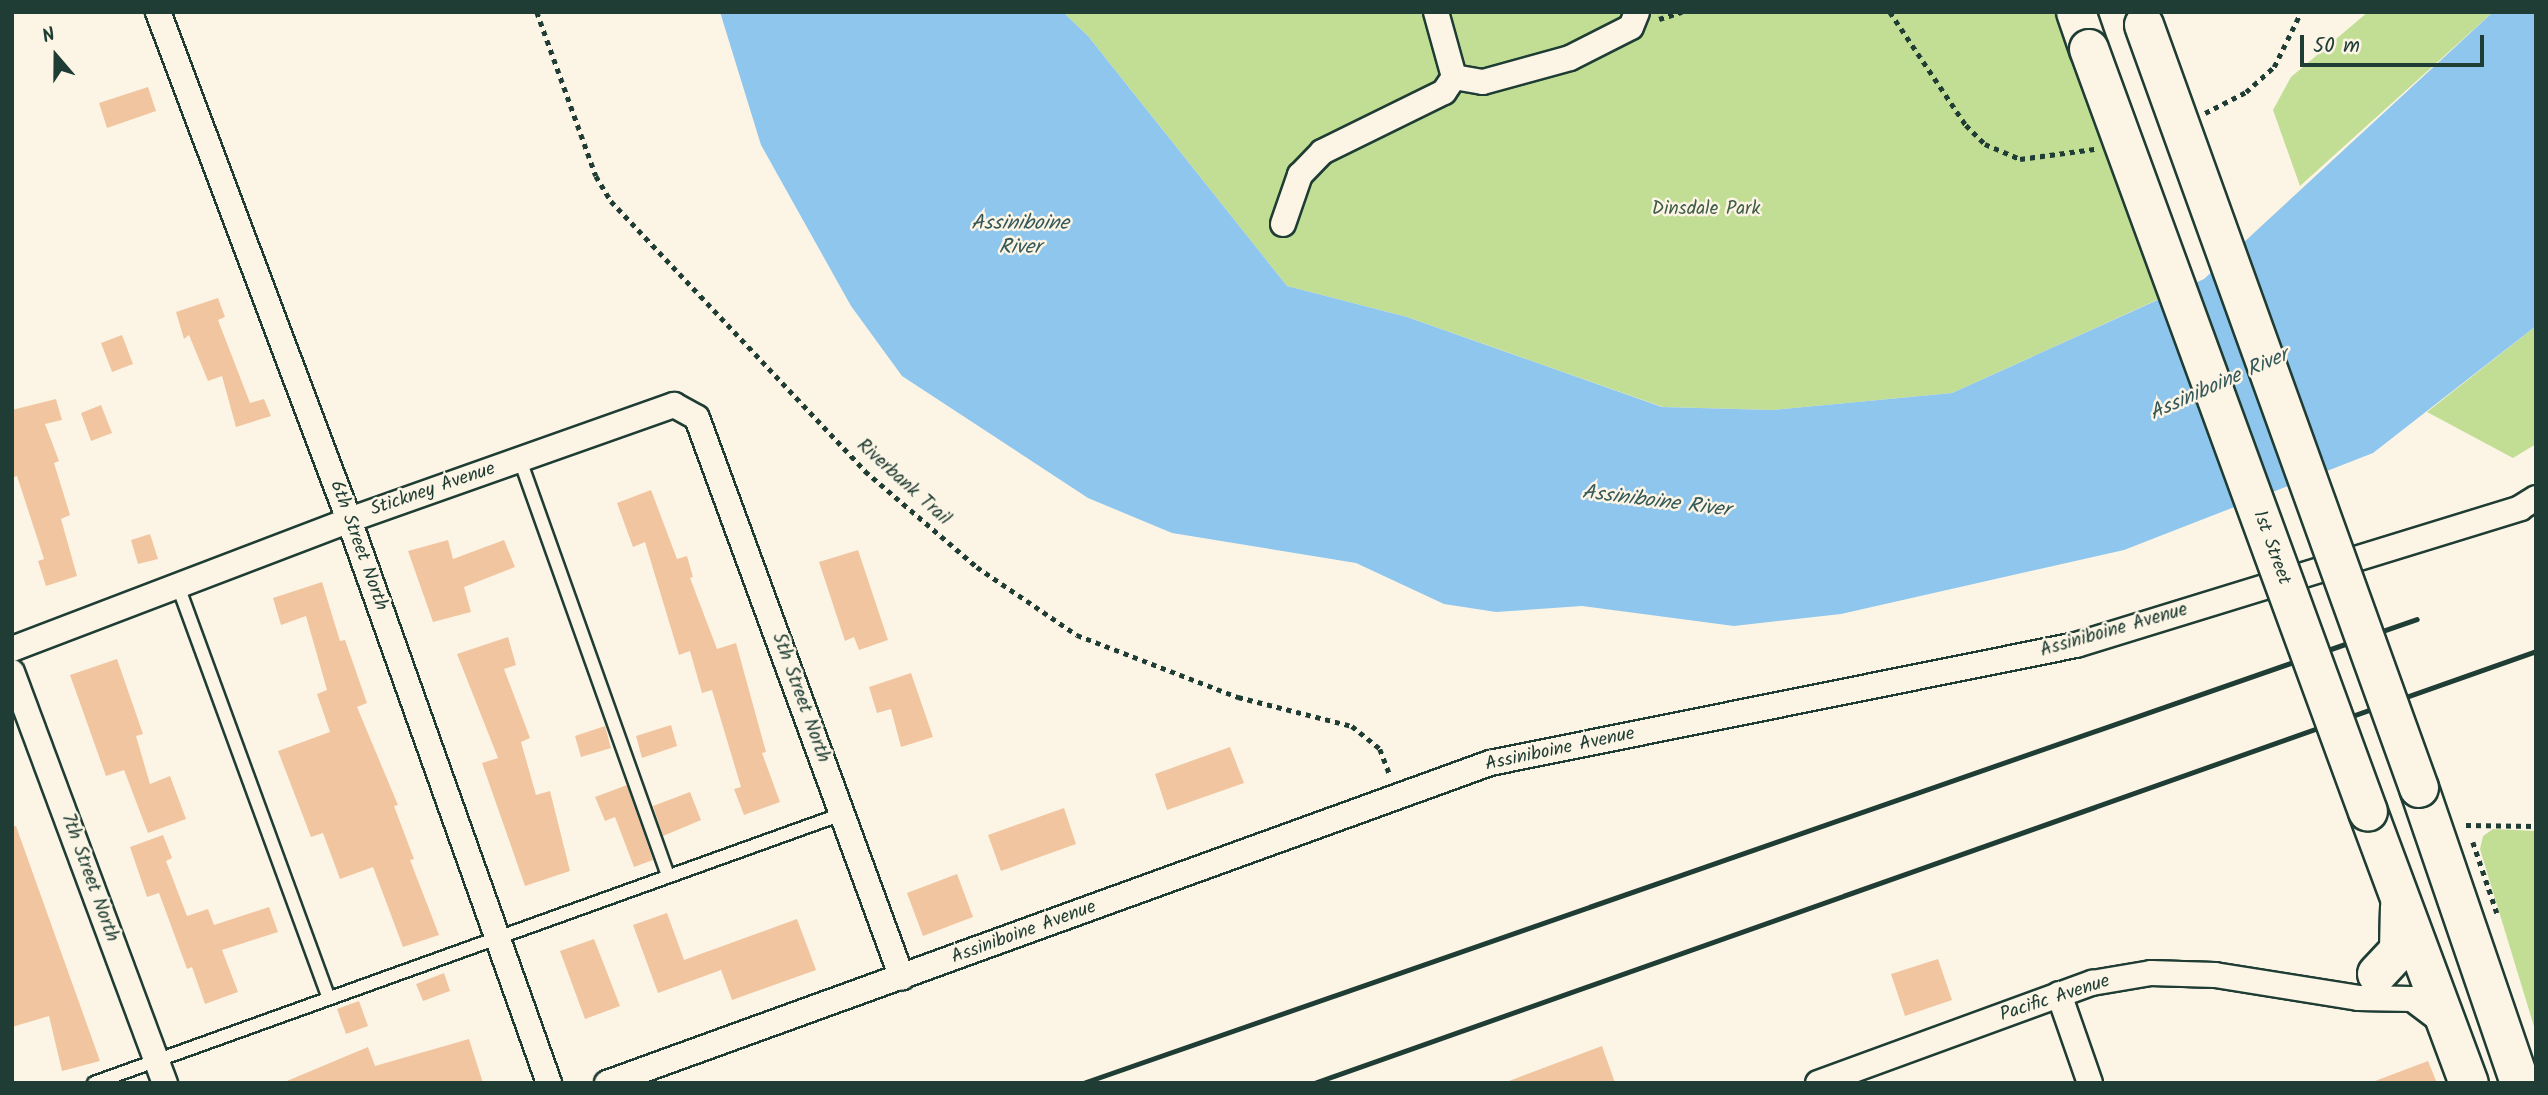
<!DOCTYPE html>
<html>
<head>
<meta charset="utf-8">
<style>
	body { margin:0 }
	#map { position:relative; width:2548px; height:1095px; overflow:hidden; background:#fcf5e5; font-family:Kalam,sans-serif }
	div>[style] { position:absolute }
	.green>* { inset:0; background:#c2de95 }
	.water>* { inset:0; background:#8fc6ed }
	.building>* { inset:0; background:#f2c5a1 }
	.path>* { height:4.5px; margin-top:-2.25px; transform-origin:0; background:repeating-linear-gradient(90deg,#1f3d34 0 5px,transparent 0 10px) }
	.roads { filter:drop-shadow(2px 0 #1f3d34) drop-shadow(-2px 0 #1f3d34) drop-shadow(0 2px #1f3d34) drop-shadow(0 -2px #1f3d34) }
	.service>* { height:12px; margin:-6px; padding:0 6px; transform-origin:6px; border-radius:6px; background:#fcf5e5 }
	.minor>* { height:24px; margin:-12px; padding:0 12px; transform-origin:12px; border-radius:12px; background:#fcf5e5 }
	.primary>* { height:38px; margin:-19px; padding:0 19px; transform-origin:19px; border-radius:19px; background:#fcf5e5 }
	.rail>* { height:5px; margin:-2.5px; padding:0 2.5px; transform-origin:2.5px; border-radius:2.5px; background:#1f3d34 }
	.bridges { filter:drop-shadow(2px 0 #1f3d34) drop-shadow(-2px 0 #1f3d34) drop-shadow(0 2px #1f3d34) drop-shadow(0 -2px #1f3d34) }
	.primary-bridge>* { height:38px; margin:-19px; padding:0 19px; transform-origin:19px; border-radius:19px; background:#fcf5e5 }
	span { translate:-50% -50%; white-space:nowrap; text-align:center; line-height:1.15; -webkit-text-stroke:5px #fcf5e5; paint-order:stroke }
	.park-label { font-size:19px; color:#405d47 }
	.street-label { font-size:19px; color:#1f3d34 }
	.water-label { font-size:21px; color:#355859; font-style:italic }
	.frame { position:absolute; inset:0; border:14px solid #1f3d34; pointer-events:none }
	.north { position:absolute; left:21px; top:21px; width:70px; height:70px; -webkit-text-stroke:5px #fcf5e5; paint-order:stroke; rotate:340deg; font-size:19px; font-weight:700; line-height:28px; text-align:center; color:#1f3d34 }
	.north::after { content:''; display:block; margin:auto; width:24px; height:32px; background:#1f3d34; clip-path:polygon(50% 0,100% 100%,50% 72%,0 100%) }
	.scale { position:absolute; left:2300px; top:35px; width:184px; height:32px; box-sizing:border-box; border:4px solid #1f3d34; border-top:0; padding-left:9px; font-size:21px; line-height:24px; white-space:nowrap; color:#1f3d34; -webkit-text-stroke:5px #fcf5e5; paint-order:stroke }
</style>
</head>
<body>
<div id="map">
	<div class="green">
		<i style="clip-path:polygon(1063px 12px,2069px 12px,2170px 294px,1952px 393px,1773px 410px,1663px 407px,1407px 317px,1287px 286px,1088px 36px)"></i>
		<i style="clip-path:polygon(2368px 12px,2493px 12px,2300px 186px,2273px 110px,2291px 77px)"></i>
		<i style="clip-path:polygon(2536px 326px,2536px 444px,2513px 458px,2427px 412px)"></i>
		<i style="clip-path:polygon(2493px 829px,2536px 831px,2536px 1033px,2480px 849px,2483px 836px)"></i>
	</div>
	<div class="water">
		<i style="clip-path:polygon(720px 12px,1063px 12px,1088px 36px,1287px 286px,1407px 317px,1662px 407px,1773px 410px,1952px 393px,2204px 279px,2493px 12px,2536px 12px,2536px 326px,2373px 453px,2124px 550px,1841px 614px,1734px 626px,1582px 606px,1496px 612px,1444px 604px,1356px 563px,1172px 533px,1088px 498px,902px 376px,851px 306px,761px 145px)"></i>
	</div>
	<div class="building">
		<i style="clip-path:polygon(148px 87px,156px 111px,107px 128px,99px 103px)"></i>
		<i style="clip-path:polygon(218px 298px,225px 317px,218px 320px,250px 403px,264px 399px,271px 416px,236px 427px,222px 376px,208px 381px,189px 335px,184px 339px,176px 312px)"></i>
		<i style="clip-path:polygon(122px 335px,133px 364px,112px 372px,101px 343px)"></i>
		<i style="clip-path:polygon(56px 399px,62px 420px,45px 424px,59px 461px,54px 463px,70px 515px,61px 519px,77px 576px,46px 586px,38px 561px,44px 559px,17px 476px,12px 478px,12px 410px)"></i>
		<i style="clip-path:polygon(101px 405px,112px 433px,91px 441px,81px 413px)"></i>
		<i style="clip-path:polygon(651px 490px,677px 559px,687px 556px,693px 577px,690px 578px,717px 649px,736px 643px,766px 752px,762px 753px,780px 802px,744px 815px,734px 789px,741px 787px,712px 690px,702px 693px,690px 651px,679px 655px,645px 542px,633px 547px,617px 503px)"></i>
		<i style="clip-path:polygon(150px 534px,158px 559px,138px 564px,131px 540px)"></i>
		<i style="clip-path:polygon(448px 540px,453px 559px,504px 540px,515px 567px,464px 587px,471px 612px,433px 622px,408px 551px)"></i>
		<i style="clip-path:polygon(858px 550px,888px 640px,859px 650px,854px 637px,845px 641px,819px 562px)"></i>
		<i style="clip-path:polygon(322px 582px,340px 641px,345px 640px,367px 703px,357px 707px,398px 805px,394px 806px,414px 859px,410px 860px,439px 935px,403px 947px,373px 867px,340px 879px,323px 833px,311px 837px,278px 751px,330px 732px,317px 694px,327px 690px,306px 616px,281px 625px,273px 598px)"></i>
		<i style="clip-path:polygon(508px 637px,516px 665px,504px 669px,530px 738px,521px 742px,536px 795px,550px 791px,570px 871px,525px 886px,482px 763px,498px 758px,457px 654px)"></i>
		<i style="clip-path:polygon(117px 659px,143px 734px,136px 736px,150px 784px,170px 776px,186px 819px,148px 833px,124px 770px,106px 776px,70px 675px)"></i>
		<i style="clip-path:polygon(911px 673px,933px 737px,901px 747px,891px 709px,877px 713px,869px 687px)"></i>
		<i style="clip-path:polygon(671px 725px,677px 746px,642px 758px,636px 736px)"></i>
		<i style="clip-path:polygon(605px 726px,611px 748px,581px 757px,575px 736px)"></i>
		<i style="clip-path:polygon(1230px 747px,1244px 783px,1167px 810px,1155px 774px)"></i>
		<i style="clip-path:polygon(627px 785px,653px 860px,634px 867px,615px 817px,605px 821px,595px 797px)"></i>
		<i style="clip-path:polygon(690px 792px,701px 820px,663px 836px,653px 806px)"></i>
		<i style="clip-path:polygon(1064px 808px,1076px 844px,1001px 871px,988px 835px)"></i>
		<i style="clip-path:polygon(16px 826px,100px 1061px,62px 1071px,49px 1016px,12px 1027px,12px 827px)"></i>
		<i style="clip-path:polygon(163px 835px,172px 858px,166px 861px,187px 916px,208px 909px,214px 925px,269px 907px,278px 932px,222px 950px,238px 992px,205px 1004px,192px 967px,187px 969px,159px 893px,147px 897px,130px 847px)"></i>
		<i style="clip-path:polygon(957px 874px,973px 917px,923px 936px,907px 893px)"></i>
		<i style="clip-path:polygon(667px 913px,684px 960px,797px 919px,816px 970px,732px 1000px,721px 970px,658px 993px,633px 925px)"></i>
		<i style="clip-path:polygon(594px 939px,620px 1006px,585px 1019px,560px 951px)"></i>
		<i style="clip-path:polygon(1938px 959px,1952px 1000px,1905px 1016px,1891px 974px)"></i>
		<i style="clip-path:polygon(444px 973px,450px 991px,423px 1001px,416px 984px)"></i>
		<i style="clip-path:polygon(359px 1001px,368px 1026px,346px 1034px,337px 1009px)"></i>
		<i style="clip-path:polygon(469px 1039px,483px 1083px,282px 1083px,368px 1047px,375px 1066px)"></i>
		<i style="clip-path:polygon(1602px 1046px,1615px 1083px,1509px 1083px,1509px 1081px)"></i>
		<i style="clip-path:polygon(2428px 1061px,2437px 1083px,2375px 1083px,2375px 1081px)"></i>
	</div>
	<div class="path">
		<i style="left:537px;top:12px;width:174px;rotate:70.2deg"></i>
		<i style="left:596px;top:176px;width:29px;rotate:59deg"></i>
		<i style="left:611px;top:201px;width:371px;rotate:46.7deg"></i>
		<i style="left:865px;top:471px;width:148px;rotate:40.6deg"></i>
		<i style="left:977px;top:567px;width:121px;rotate:34.2deg"></i>
		<i style="left:1077px;top:635px;width:173px;rotate:21.1deg"></i>
		<i style="left:1238px;top:697px;width:118px;rotate:14.3deg"></i>
		<i style="left:1352px;top:726px;width:36px;rotate:39deg"></i>
		<i style="left:1380px;top:749px;width:28px;rotate:69deg"></i>
		<i style="left:1890px;top:12px;width:136px;rotate:56.1deg"></i>
		<i style="left:1966px;top:125px;width:27px;rotate:45deg"></i>
		<i style="left:1985px;top:144px;width:38px;rotate:23deg"></i>
		<i style="left:2020px;top:159px;width:75px;rotate:-7.7deg"></i>
		<i style="left:1659px;top:19px;width:24px;rotate:-17deg"></i>
		<i style="left:2205px;top:113px;width:46px;rotate:-27.1deg"></i>
		<i style="left:2246px;top:92px;width:38px;rotate:-42deg"></i>
		<i style="left:2274px;top:67px;width:61px;rotate:-63.9deg"></i>
		<i style="left:2466px;top:825px;width:70px;rotate:0.8deg"></i>
		<i style="left:2473px;top:842px;width:75px;rotate:71.3deg"></i>
	</div>
	<div class="roads">
		<div class="service">
			<i style="left:520px;top:460px;width:441px;rotate:70.4deg"></i>
			<i style="left:178px;top:586px;width:438px;rotate:69.9deg"></i>
			<i style="left:94px;top:1083px;width:795px;rotate:-19.78deg"></i>
		</div>
		<div class="minor">
			<i style="left:158px;top:12px;width:543px;rotate:69.39deg"></i>
			<i style="left:349px;top:520px;width:597px;rotate:70.44deg"></i>
			<i style="left:1436px;top:12px;width:67px;rotate:74.5deg"></i>
			<i style="left:1454px;top:77px;width:29px;rotate:10deg"></i>
			<i style="left:1483px;top:82px;width:90px;rotate:-15.4deg"></i>
			<i style="left:1570px;top:58px;width:68px;rotate:-26.9deg"></i>
			<i style="left:1631px;top:27px;width:16px;rotate:-68deg"></i>
			<i style="left:1283px;top:224px;width:52px;rotate:-70.9deg"></i>
			<i style="left:1300px;top:175px;width:32px;rotate:-46deg"></i>
			<i style="left:1322px;top:152px;width:136px;rotate:-26.2deg"></i>
			<i style="left:1444px;top:92px;width:18px;rotate:-56deg"></i>
			<i style="left:12px;top:649px;width:361px;rotate:-20.9deg"></i>
			<i style="left:349px;top:520px;width:345px;rotate:-19.5deg"></i>
			<i style="left:674px;top:405px;width:26px;rotate:29deg"></i>
			<i style="left:697px;top:418px;width:596px;rotate:69.89deg"></i>
			<i style="left:12px;top:672px;width:439px;rotate:69.6deg"></i>
			<i style="left:2059px;top:994px;width:94px;rotate:70.8deg"></i>
			<i style="left:607px;top:1083px;width:939px;rotate:-19.92deg"></i>
			<i style="left:1490px;top:763px;width:598px;rotate:-11.39deg"></i>
			<i style="left:2076px;top:645px;width:465px;rotate:-17.1deg"></i>
			<i style="left:2520px;top:508px;width:19px;rotate:-32deg"></i>
			<i style="left:1818px;top:1083px;width:292px;rotate:-20.1deg"></i>
			<i style="left:2092px;top:983px;width:60px;rotate:-9.6deg"></i>
			<i style="left:2151px;top:973px;width:64px;rotate:1.8deg"></i>
			<i style="left:2215px;top:975px;width:145px;rotate:9.1deg"></i>
			<i style="left:2358px;top:998px;width:54px;rotate:1.1deg"></i>
			<i style="left:2412px;top:999px;width:39px;rotate:37deg"></i>
		</div>
		<div class="primary">
			<i style="left:2076px;top:12px;width:39px;rotate:71deg"></i>
			<i style="left:2419px;top:788px;width:312px;rotate:71.1deg"></i>
			<i style="left:2368px;top:812px;width:289px;rotate:69.6deg"></i>
			<i style="left:2377px;top:974px;width:33px;rotate:-47deg"></i>
			<i style="left:2399px;top:950px;width:43px;rotate:-88.7deg"></i>
		</div>
	</div>
	<div class="rail">
		<i style="left:1083px;top:1083px;width:1412px;rotate:-19.18deg"></i>
		<i style="left:1314px;top:1083px;width:1296px;rotate:-19.47deg"></i>
	</div>
	<div class="bridges">
		<div class="primary-bridge">
			<i style="left:2144px;top:25px;width:811px;rotate:70.18deg"></i>
			<i style="left:2089px;top:49px;width:812px;rotate:69.91deg"></i>
		</div>
	</div>
	<div class="park-label">
		<span style="left:1706px;top:210px">Dinsdale Park</span>
	</div>
	<div class="street-label">
		<span style="left:903px;top:483px;rotate:42deg">Riverbank Trail</span>
		<span style="left:433px;top:490px;rotate:-19deg">Stickney Avenue</span>
		<span style="left:358px;top:546px;rotate:70deg">6th Street North</span>
		<span style="left:2271px;top:548px;rotate:70deg">1st Street</span>
		<span style="left:2114px;top:631px;rotate:-16deg">Assiniboine Avenue</span>
		<span style="left:800px;top:698px;rotate:70deg">5th Street North</span>
		<span style="left:1560px;top:750px;rotate:-12deg">Assiniboine Avenue</span>
		<span style="left:89px;top:878px;rotate:70deg">7th Street North</span>
		<span style="left:1024px;top:933px;rotate:-20deg">Assiniboine Avenue</span>
		<span style="left:2055px;top:999px;rotate:-18deg">Pacific Avenue</span>
	</div>
	<div class="water-label">
		<span style="left:1020px;top:236px">Assiniboine<br>River</span>
		<span style="left:2219px;top:385px;rotate:-24deg">Assiniboine River</span>
		<span style="left:1656px;top:502px;rotate:7deg">Assiniboine River</span>
	</div>
	<div class="frame"></div>
	<div class="north">N</div>
	<div class="scale">50 m</div>
</div>
</body>
</html>
